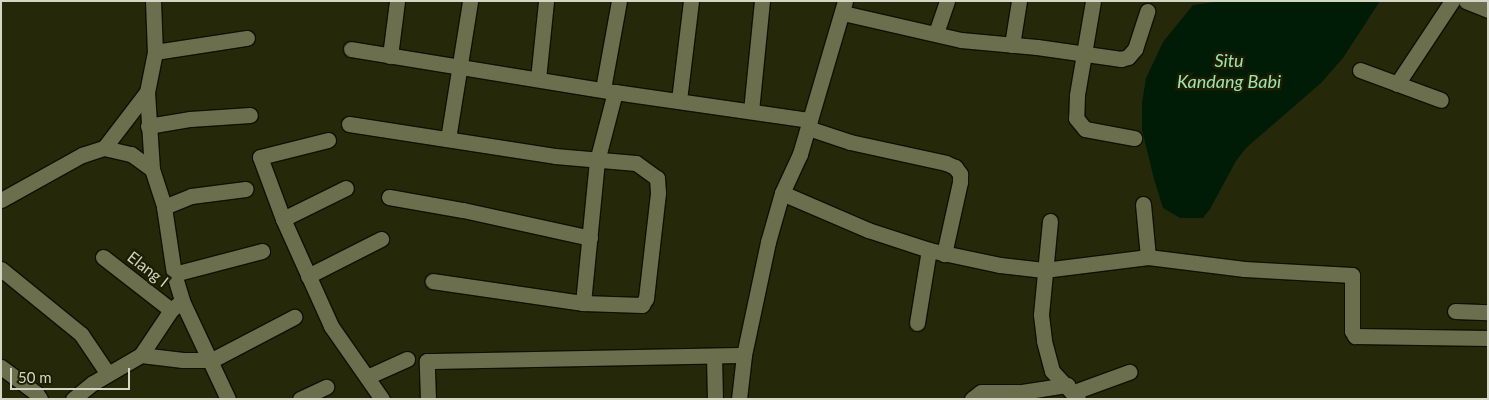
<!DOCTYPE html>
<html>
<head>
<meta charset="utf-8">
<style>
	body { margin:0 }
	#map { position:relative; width:1489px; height:400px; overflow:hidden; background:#26280a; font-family:Lato,sans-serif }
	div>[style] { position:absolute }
	.water>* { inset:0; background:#001c07 }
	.roads { filter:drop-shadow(1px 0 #0f1100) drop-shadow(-1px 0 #0f1100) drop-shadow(0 1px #0f1100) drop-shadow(0 -1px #0f1100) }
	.minor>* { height:15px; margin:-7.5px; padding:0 7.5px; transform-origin:7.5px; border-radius:7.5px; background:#6b6f4e }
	span { translate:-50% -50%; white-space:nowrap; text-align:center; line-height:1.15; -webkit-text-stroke:5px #1c1f02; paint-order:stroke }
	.street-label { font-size:16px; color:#d4d7c5 }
	.water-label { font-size:18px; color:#9fe3af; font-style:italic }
	.frame { position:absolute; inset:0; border:2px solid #d4d7c5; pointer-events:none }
	.scale { position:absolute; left:10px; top:368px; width:120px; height:22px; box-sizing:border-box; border:2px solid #d4d7c5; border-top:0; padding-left:6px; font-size:15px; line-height:18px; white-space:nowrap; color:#d4d7c5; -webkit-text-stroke:4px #1c1f02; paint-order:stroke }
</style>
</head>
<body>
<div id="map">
	<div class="water">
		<i style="clip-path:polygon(1222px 1px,1380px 1px,1343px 58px,1321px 83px,1246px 148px,1236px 161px,1210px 209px,1203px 218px,1180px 218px,1163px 208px,1154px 179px,1142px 130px,1142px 103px,1146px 78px,1163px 42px,1193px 5px)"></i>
	</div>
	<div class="roads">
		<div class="minor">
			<i style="left:153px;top:1px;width:51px;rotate:87.8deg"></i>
			<i style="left:155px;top:52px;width:41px;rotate:101.3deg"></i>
			<i style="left:147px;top:92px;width:77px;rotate:86.3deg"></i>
			<i style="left:152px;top:169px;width:40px;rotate:72deg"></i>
			<i style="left:164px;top:207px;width:68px;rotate:81.5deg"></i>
			<i style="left:174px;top:274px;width:28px;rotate:73deg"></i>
			<i style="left:182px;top:301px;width:108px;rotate:64.9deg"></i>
			<i style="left:1093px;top:1px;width:95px;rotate:99.7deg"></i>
			<i style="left:1077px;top:95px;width:23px;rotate:92deg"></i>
			<i style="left:1076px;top:118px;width:14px;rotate:51deg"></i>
			<i style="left:1085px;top:129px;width:50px;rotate:10.4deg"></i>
			<i style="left:1466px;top:1px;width:24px;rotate:22deg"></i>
			<i style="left:843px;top:13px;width:121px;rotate:12.9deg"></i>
			<i style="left:961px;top:40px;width:76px;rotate:5.3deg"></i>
			<i style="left:1037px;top:47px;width:85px;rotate:8.1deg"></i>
			<i style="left:1121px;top:59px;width:7px;rotate:-16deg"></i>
			<i style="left:1128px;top:57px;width:11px;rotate:-49deg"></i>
			<i style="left:1135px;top:49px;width:40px;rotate:-72deg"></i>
			<i style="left:936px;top:33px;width:34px;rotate:-71deg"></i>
			<i style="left:1012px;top:45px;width:45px;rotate:-81deg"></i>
			<i style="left:351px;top:49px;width:267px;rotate:9.3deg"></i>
			<i style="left:615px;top:92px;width:197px;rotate:8.2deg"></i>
			<i style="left:155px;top:52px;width:93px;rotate:-8.7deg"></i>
			<i style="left:390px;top:56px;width:55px;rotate:-82.7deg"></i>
			<i style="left:1360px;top:70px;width:86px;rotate:20.3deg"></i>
			<i style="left:538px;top:79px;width:78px;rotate:-84.1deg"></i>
			<i style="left:1397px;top:84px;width:100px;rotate:-56.5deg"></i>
			<i style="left:603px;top:89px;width:89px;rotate:-79.7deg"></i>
			<i style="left:679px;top:100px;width:100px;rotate:-83.1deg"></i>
			<i style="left:751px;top:111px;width:111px;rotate:-84.3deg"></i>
			<i style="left:349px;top:124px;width:208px;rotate:8.8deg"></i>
			<i style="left:555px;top:156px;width:81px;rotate:4.9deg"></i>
			<i style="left:636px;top:163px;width:26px;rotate:36deg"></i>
			<i style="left:657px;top:178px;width:15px;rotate:86deg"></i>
			<i style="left:658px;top:193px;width:106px;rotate:96.5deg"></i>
			<i style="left:646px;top:298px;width:8px;rotate:120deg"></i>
			<i style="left:642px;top:305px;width:59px;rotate:-178.1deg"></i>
			<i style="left:583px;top:303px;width:152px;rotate:-171.7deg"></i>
			<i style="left:148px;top:126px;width:43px;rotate:-9.5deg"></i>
			<i style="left:190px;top:119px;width:60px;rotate:-3.8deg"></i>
			<i style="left:808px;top:128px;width:44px;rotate:18.4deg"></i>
			<i style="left:850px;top:142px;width:98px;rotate:12.3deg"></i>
			<i style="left:946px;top:163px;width:10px;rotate:24deg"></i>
			<i style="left:955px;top:167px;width:9px;rotate:54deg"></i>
			<i style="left:960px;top:174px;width:8px;rotate:90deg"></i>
			<i style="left:960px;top:182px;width:74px;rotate:102.5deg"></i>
			<i style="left:448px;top:139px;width:140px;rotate:-80.9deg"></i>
			<i style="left:328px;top:140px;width:70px;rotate:166deg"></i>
			<i style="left:260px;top:157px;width:66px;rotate:69.6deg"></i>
			<i style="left:283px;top:219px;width:117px;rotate:65.8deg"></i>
			<i style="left:331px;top:326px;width:89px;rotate:55.1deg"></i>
			<i style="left:104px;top:148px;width:28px;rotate:13deg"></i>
			<i style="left:131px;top:154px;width:26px;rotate:36deg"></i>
			<i style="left:782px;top:193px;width:94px;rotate:23.3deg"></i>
			<i style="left:868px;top:230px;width:64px;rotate:18.2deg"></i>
			<i style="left:929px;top:250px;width:73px;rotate:11.9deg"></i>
			<i style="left:1000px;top:265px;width:44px;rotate:6.5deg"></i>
			<i style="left:1044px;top:270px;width:105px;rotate:-7.1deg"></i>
			<i style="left:1148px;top:257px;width:97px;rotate:7.1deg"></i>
			<i style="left:1244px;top:269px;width:108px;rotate:3.2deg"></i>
			<i style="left:1352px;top:275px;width:56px;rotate:90deg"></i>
			<i style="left:1352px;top:331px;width:6px;rotate:59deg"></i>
			<i style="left:1355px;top:336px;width:133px;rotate:0.9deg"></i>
			<i style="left:389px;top:197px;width:75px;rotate:10deg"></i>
			<i style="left:463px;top:210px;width:130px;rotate:12.4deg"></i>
			<i style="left:1px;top:200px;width:93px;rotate:-29.1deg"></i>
			<i style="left:82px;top:155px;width:23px;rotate:-18deg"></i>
			<i style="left:104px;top:148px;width:71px;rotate:-52.5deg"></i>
			<i style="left:1143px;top:204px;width:53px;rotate:84.6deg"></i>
			<i style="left:164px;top:207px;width:29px;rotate:-22deg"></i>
			<i style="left:191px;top:196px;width:55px;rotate:-7.3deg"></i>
			<i style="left:283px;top:219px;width:70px;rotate:-26.2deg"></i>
			<i style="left:1050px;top:221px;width:94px;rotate:95.5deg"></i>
			<i style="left:1041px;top:315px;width:26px;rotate:83deg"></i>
			<i style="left:1044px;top:341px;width:31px;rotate:75deg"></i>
			<i style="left:1052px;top:371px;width:38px;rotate:47deg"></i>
			<i style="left:103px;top:257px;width:86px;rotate:37.9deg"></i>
			<i style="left:1px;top:269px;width:103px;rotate:39.1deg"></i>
			<i style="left:81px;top:334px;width:48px;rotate:56deg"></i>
			<i style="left:174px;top:274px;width:91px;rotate:-14.6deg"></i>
			<i style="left:308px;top:276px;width:82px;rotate:-26.9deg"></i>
			<i style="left:583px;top:303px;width:143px;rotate:-84.4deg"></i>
			<i style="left:597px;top:161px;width:71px;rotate:-75.4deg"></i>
			<i style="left:1455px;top:311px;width:33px;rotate:2deg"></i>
			<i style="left:917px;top:323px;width:74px;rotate:-80.7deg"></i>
			<i style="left:141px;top:355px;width:42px;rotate:6.8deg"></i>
			<i style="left:183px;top:360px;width:29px"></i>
			<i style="left:212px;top:360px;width:93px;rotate:-27.7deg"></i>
			<i style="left:714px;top:356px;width:43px;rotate:88.7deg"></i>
			<i style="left:1px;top:367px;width:44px;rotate:36.6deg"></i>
			<i style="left:36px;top:393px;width:7px;rotate:56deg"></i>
			<i style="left:367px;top:377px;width:44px;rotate:-24.2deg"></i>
			<i style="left:1074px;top:392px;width:59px;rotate:-20deg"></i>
			<i style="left:73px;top:399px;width:26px;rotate:-39deg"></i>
			<i style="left:93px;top:383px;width:56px;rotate:-30.3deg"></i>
			<i style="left:141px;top:355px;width:54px;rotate:-56.3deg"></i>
			<i style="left:171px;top:310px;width:14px;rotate:-39deg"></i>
			<i style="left:300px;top:399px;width:29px;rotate:-25deg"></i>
			<i style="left:428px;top:399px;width:38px;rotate:-92deg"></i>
			<i style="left:427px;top:361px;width:317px;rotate:-1.1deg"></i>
			<i style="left:739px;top:399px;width:44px;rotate:-83.5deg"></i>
			<i style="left:744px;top:355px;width:116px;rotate:-78deg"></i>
			<i style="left:768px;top:242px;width:51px;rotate:-74.1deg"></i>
			<i style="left:782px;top:193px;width:43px;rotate:-65.2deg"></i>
			<i style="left:800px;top:154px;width:159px;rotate:-73.6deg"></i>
			<i style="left:972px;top:399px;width:11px;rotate:-38deg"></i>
			<i style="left:981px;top:392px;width:41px"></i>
			<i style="left:1022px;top:392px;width:46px;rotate:-8.8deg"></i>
		</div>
	</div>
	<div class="street-label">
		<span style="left:148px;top:269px;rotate:38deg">Elang I</span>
	</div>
	<div class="water-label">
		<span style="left:1229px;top:71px">Situ<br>Kandang Babi</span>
	</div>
	<div class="frame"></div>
	<div class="scale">50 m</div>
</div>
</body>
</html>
